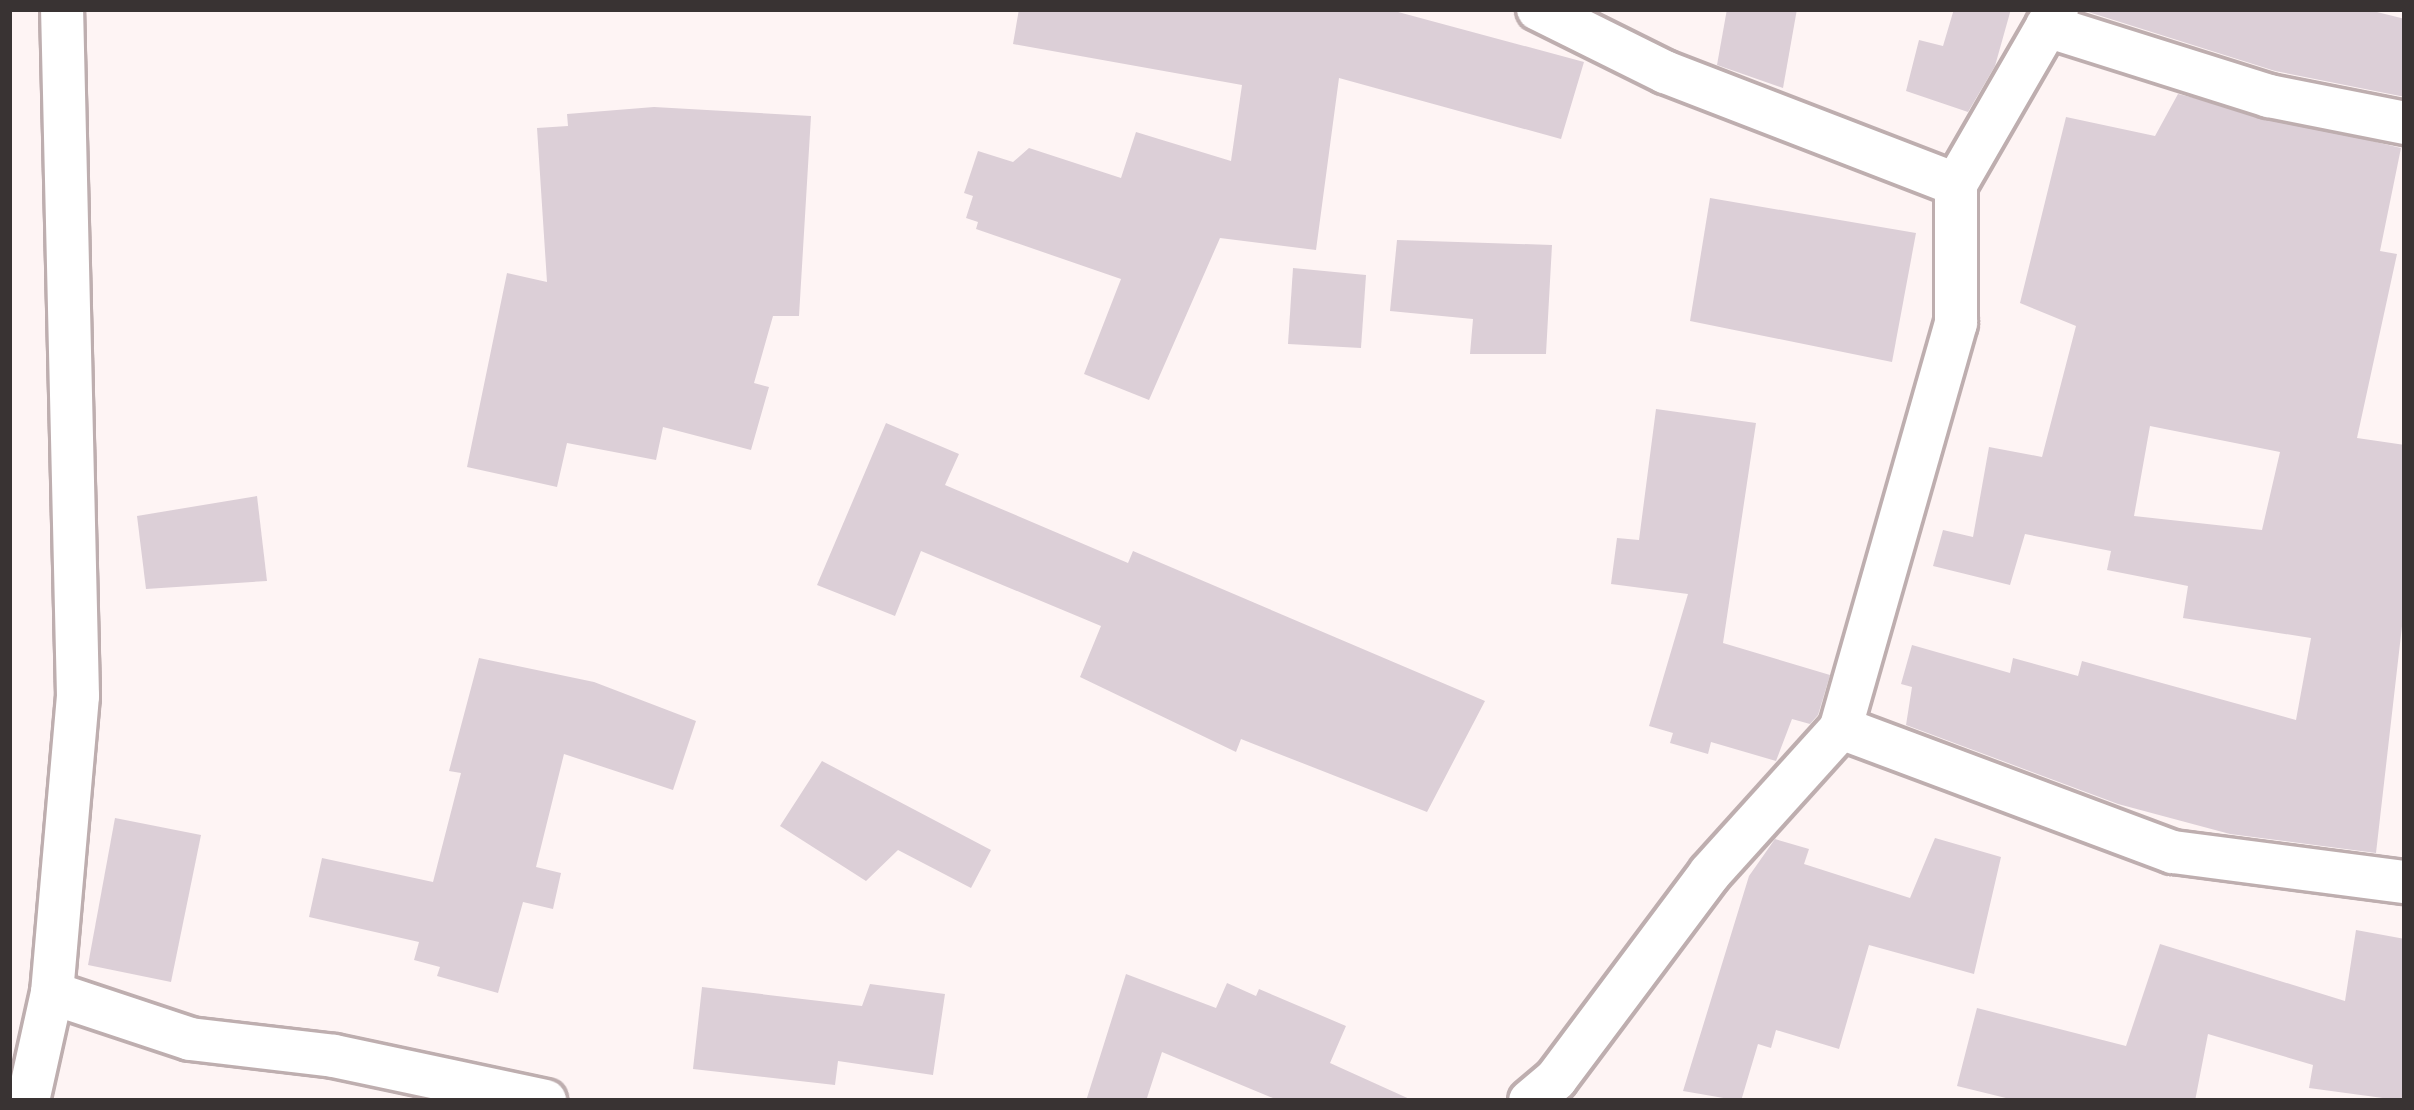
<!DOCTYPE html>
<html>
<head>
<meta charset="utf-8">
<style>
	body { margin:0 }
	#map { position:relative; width:2414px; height:1110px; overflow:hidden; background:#fef4f4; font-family:"Asap Condensed",sans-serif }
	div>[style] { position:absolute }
	.building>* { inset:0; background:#dccfd7 }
	.roads { filter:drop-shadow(3px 0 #beaeaf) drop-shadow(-3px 0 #beaeaf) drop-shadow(0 3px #beaeaf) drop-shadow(0 -3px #beaeaf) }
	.street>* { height:42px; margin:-21px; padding:0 21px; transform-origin:21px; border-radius:21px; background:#fff }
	span { translate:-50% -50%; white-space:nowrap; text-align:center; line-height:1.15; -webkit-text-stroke:12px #fff; paint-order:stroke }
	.frame { position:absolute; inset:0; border:12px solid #393333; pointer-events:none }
</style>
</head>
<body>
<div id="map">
	<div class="building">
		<i style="clip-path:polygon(1019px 9px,1387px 9px,1584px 62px,1561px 139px,1339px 78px,1316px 250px,1220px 238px,1149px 400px,1084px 374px,1121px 279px,976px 229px,978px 222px,966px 218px,973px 196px,964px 193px,978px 151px,1013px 162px,1029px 148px,1121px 178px,1136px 132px,1231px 161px,1242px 85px,1013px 44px)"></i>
		<i style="clip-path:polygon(1727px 9px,1797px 9px,1783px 88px,1717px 65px)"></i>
		<i style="clip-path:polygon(1954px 9px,2011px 9px,1995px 66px,1968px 112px,1906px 91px,1919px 40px,1943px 46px)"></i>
		<i style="clip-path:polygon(2365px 9px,2405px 19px,2405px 97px,2275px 71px,2082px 10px)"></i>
		<i style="clip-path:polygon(evenodd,2178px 94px,2401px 148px,2380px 251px,2397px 254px,2357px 438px,2405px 445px,2405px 600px,2376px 853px,2230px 834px,2118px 804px,1906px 725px,1912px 687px,1901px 684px,1912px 645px,2010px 673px,2013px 658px,2078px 676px,2082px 661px,2296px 720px,2311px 638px,2183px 618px,2188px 586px,2107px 570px,2111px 551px,2025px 534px,2010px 585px,1933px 566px,1943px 530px,1973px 537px,1989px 447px,2042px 457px,2076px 326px,2020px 303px,2066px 117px,2155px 136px,2178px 94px,2150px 426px,2280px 452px,2262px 530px,2134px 516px,2150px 426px)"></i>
		<i style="clip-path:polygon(654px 107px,811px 116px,799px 316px,773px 316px,754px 383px,769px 387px,751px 450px,663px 427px,656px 460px,567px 443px,557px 487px,467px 467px,507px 273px,547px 282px,537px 128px,568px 126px,567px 114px)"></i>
		<i style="clip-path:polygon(1710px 198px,1916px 233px,1892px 362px,1690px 321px)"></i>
		<i style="clip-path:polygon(1397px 240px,1552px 245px,1546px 354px,1470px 354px,1473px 319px,1390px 311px)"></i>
		<i style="clip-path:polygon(1293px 268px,1366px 275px,1361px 348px,1288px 344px)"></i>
		<i style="clip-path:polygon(1656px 409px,1756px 423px,1723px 643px,1830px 675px,1818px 715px,1810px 724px,1792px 719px,1776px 761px,1711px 742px,1708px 754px,1670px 743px,1673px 733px,1649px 726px,1688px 594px,1611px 584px,1617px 538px,1639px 540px)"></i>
		<i style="clip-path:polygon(886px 423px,959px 454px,945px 485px,1128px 563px,1133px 551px,1485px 701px,1427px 812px,1241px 739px,1236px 752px,1080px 677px,1101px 626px,921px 551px,895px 616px,817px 585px)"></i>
		<i style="clip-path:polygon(257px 496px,267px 581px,146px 589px,137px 516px)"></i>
		<i style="clip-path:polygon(479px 658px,594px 682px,696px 721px,673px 790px,564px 754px,536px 867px,561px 873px,553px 909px,523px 902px,498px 993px,437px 976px,440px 967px,414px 960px,419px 942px,309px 917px,322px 858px,433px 882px,461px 773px,449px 771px)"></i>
		<i style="clip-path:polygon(822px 761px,991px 850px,971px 888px,898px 850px,866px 881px,780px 826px)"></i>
		<i style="clip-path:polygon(115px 818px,201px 835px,171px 982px,88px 965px)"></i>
		<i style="clip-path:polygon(1935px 838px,2001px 857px,1974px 974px,1869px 945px,1839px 1049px,1776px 1030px,1771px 1048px,1758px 1044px,1741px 1101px,1683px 1091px,1749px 876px,1775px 839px,1809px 849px,1804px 864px,1910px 898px)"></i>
		<i style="clip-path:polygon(2356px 930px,2405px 939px,2405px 1101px,2309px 1088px,2313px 1065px,2208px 1034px,2195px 1101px,2018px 1101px,1957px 1086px,1977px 1008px,2126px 1046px,2160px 944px,2345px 1001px)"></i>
		<i style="clip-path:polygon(1126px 974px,1216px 1008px,1227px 983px,1256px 996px,1259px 989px,1346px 1026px,1330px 1063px,1414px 1101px,1280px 1101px,1162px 1052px,1146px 1101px,1086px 1101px)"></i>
		<i style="clip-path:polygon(870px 984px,945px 994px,933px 1075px,838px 1061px,835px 1085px,693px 1069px,702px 987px,862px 1006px)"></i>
	</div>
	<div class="roads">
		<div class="street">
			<i style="left:1538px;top:9px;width:142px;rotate:26.4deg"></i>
			<i style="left:1665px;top:72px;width:312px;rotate:21.1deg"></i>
			<i style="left:2057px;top:9px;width:202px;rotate:120deg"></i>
			<i style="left:1956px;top:184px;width:139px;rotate:90deg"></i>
			<i style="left:1956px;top:323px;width:421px;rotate:105.9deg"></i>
			<i style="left:1841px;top:728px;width:354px;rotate:20.5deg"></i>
			<i style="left:2173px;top:852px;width:234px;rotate:7.4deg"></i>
			<i style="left:2047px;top:26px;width:233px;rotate:17.5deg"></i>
			<i style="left:2269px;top:96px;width:139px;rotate:11.2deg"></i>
			<i style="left:52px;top:993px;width:145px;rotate:18.4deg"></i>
			<i style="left:190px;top:1039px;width:145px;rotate:6.7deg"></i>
			<i style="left:334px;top:1056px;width:216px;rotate:12deg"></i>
			<i style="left:28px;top:1101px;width:111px;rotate:-77.5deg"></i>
			<i style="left:52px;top:993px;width:298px;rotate:-85deg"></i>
			<i style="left:78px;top:696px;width:687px;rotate:-91.33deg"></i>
			<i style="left:1530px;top:1101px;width:34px;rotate:-40deg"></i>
			<i style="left:1556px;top:1079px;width:257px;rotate:-53.2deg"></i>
			<i style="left:1710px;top:873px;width:195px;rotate:-47.9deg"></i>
		</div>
	</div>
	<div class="frame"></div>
</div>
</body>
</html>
